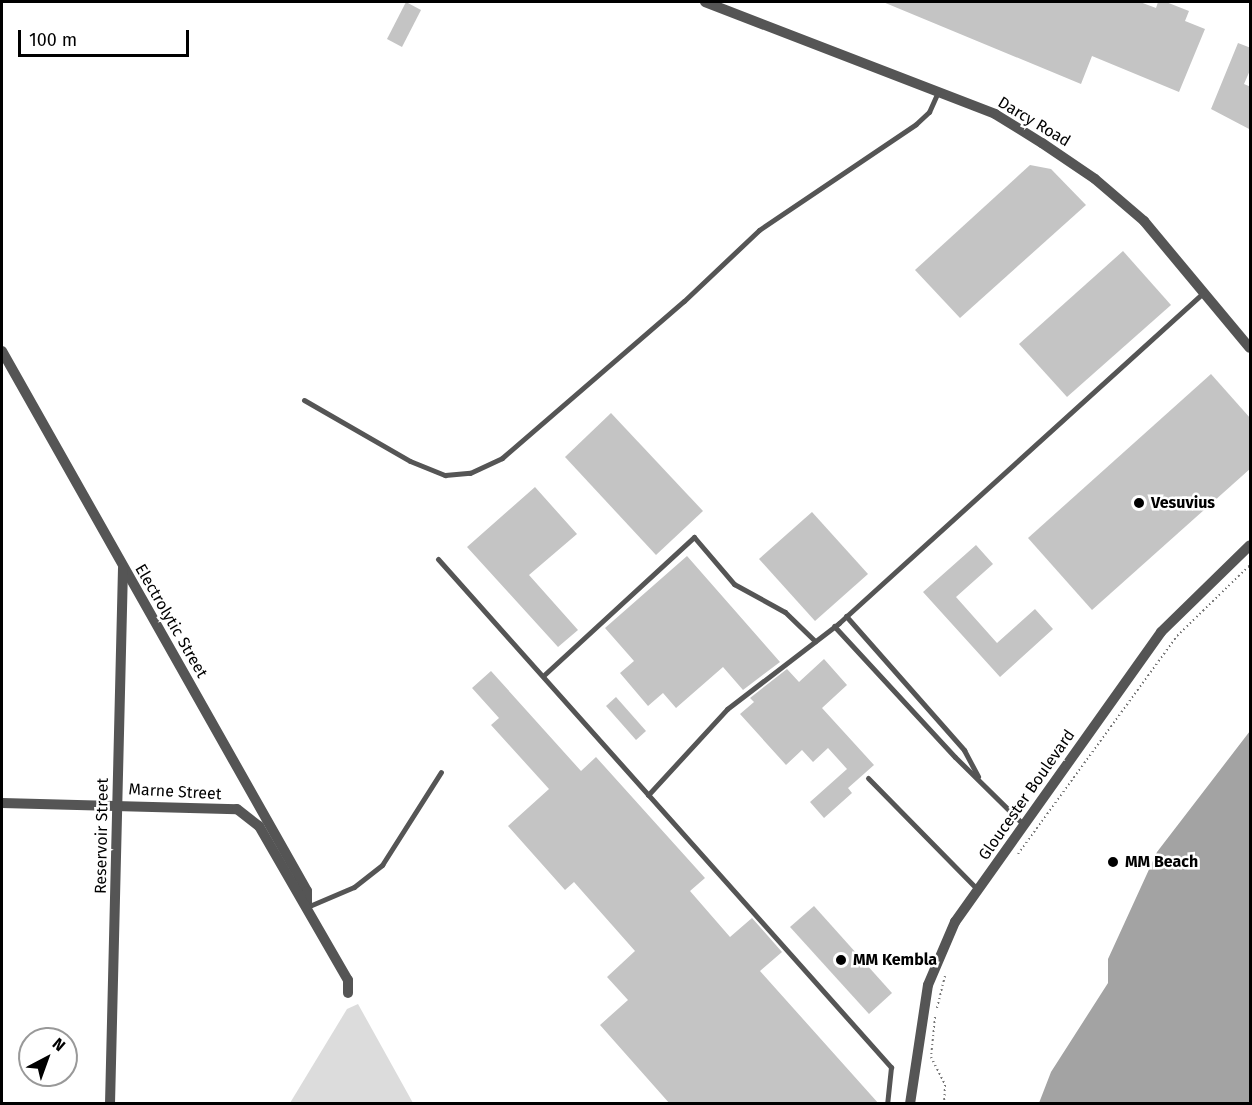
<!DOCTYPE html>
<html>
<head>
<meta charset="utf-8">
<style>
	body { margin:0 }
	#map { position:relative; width:1252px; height:1105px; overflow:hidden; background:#fff; font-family:"Fira Sans",sans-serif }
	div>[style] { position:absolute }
	.green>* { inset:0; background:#dcdcdc }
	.water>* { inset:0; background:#a3a3a3 }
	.building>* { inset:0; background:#c4c4c4 }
	.path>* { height:2px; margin-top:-1px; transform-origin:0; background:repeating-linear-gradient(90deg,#777 0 1.5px,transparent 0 4.5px) }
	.lane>* { height:5px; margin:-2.5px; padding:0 2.5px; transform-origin:2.5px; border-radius:2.5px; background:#555 }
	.street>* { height:10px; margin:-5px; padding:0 5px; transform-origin:5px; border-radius:5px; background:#555 }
	.dots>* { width:16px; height:16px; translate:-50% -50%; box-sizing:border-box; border:3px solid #fff; border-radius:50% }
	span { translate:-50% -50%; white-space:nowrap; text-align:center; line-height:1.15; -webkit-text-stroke:5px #fff; paint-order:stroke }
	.street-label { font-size:16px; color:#000 }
	.poi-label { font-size:16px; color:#000; font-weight:700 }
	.left { translate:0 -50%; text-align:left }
	.frame { position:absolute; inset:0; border:3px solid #000; pointer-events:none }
	.north { position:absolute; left:18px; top:1027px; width:60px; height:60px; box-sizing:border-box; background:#fff; border:2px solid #999; border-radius:50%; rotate:41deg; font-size:16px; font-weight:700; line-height:24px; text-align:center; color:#000 }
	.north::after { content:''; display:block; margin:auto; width:21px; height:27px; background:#000; clip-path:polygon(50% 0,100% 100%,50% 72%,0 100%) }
	.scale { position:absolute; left:18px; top:30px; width:171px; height:27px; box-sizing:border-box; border:3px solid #000; border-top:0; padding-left:8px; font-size:18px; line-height:21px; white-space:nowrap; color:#000; -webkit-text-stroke:4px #fff; paint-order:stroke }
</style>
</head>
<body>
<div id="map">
	<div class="green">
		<i style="clip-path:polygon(358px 1004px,413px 1103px,290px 1103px,347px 1009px)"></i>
	</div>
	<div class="water">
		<i style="clip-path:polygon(1250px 731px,1250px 1103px,1039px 1103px,1051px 1072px,1108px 983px,1108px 959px,1157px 852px)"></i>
	</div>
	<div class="building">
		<i style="clip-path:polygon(406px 2px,421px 10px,402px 47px,387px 39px)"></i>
		<i style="clip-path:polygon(883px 2px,1140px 2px,1156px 8px,1158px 2px,1166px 2px,1189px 11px,1185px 21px,1205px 29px,1179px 92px,1092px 56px,1081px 84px)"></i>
		<i style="clip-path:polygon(1238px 43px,1251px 48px,1251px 68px,1244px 84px,1251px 87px,1251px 130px,1211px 109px)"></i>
		<i style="clip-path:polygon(1030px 165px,1051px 169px,1086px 205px,960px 318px,915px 270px)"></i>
		<i style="clip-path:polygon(1123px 251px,1171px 305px,1067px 397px,1019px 344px)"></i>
		<i style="clip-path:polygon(1211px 374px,1251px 419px,1251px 468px,1092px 610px,1028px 538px)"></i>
		<i style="clip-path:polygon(611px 413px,703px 511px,656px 555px,565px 457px)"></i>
		<i style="clip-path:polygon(535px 487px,577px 534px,529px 575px,578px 630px,558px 647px,467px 547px)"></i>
		<i style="clip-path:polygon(812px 512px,868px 574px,815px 621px,759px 559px)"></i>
		<i style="clip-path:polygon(976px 545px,993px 564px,956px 597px,997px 643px,1035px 609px,1053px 629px,1000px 677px,923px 592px)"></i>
		<i style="clip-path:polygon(687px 556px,780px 662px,743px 690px,723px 667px,676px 708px,663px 693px,648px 706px,620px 673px,634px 661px,605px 628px)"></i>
		<i style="clip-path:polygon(824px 659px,847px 685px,822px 708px,874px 765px,848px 788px,852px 793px,824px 818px,810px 802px,847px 769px,828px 748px,813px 762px,802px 750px,786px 765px,740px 714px,754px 702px,750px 698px,787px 669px,799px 682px)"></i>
		<i style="clip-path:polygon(491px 671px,581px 771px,596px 757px,705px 878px,690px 891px,730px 937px,752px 918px,782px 952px,760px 971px,879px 1104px,670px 1104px,600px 1025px,628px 1000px,607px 977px,635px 951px,574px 882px,565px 890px,508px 826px,549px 789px,491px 725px,499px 718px,472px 688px)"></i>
		<i style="clip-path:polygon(616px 697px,646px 731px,636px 740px,606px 706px)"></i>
		<i style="clip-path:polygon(814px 906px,892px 993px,869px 1014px,790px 927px)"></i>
	</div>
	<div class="path">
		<i style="left:1018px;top:854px;width:270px;rotate:-53.9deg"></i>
		<i style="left:1177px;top:636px;width:102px;rotate:-44.2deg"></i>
		<i style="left:937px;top:1008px;width:33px;rotate:-76deg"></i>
		<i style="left:935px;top:1017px;width:40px;rotate:95.7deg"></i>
		<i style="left:931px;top:1057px;width:31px;rotate:63deg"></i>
		<i style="left:945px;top:1085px;width:19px;rotate:93deg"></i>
	</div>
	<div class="lane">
		<i style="left:304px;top:400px;width:122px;rotate:29.9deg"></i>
		<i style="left:410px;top:461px;width:38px;rotate:22deg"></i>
		<i style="left:445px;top:475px;width:25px;rotate:-5deg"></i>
		<i style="left:470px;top:473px;width:35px;rotate:-25deg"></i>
		<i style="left:502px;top:458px;width:240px;rotate:-40.8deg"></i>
		<i style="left:684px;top:301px;width:103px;rotate:-43.4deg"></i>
		<i style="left:759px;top:230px;width:189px;rotate:-34deg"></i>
		<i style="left:916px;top:124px;width:18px;rotate:-43deg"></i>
		<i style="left:929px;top:112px;width:22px;rotate:-66deg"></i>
		<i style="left:438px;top:559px;width:681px;rotate:48.28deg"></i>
		<i style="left:891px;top:1067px;width:37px;rotate:96deg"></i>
		<i style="left:846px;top:616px;width:179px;rotate:48.6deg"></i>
		<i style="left:964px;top:750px;width:30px;rotate:62deg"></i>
		<i style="left:834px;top:626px;width:178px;rotate:47.3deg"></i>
		<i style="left:955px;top:757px;width:97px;rotate:44.6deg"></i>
		<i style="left:544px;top:675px;width:204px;rotate:-42.6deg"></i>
		<i style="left:694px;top:537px;width:62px;rotate:49.6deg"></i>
		<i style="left:734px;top:584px;width:58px;rotate:28.8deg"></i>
		<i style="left:785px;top:612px;width:42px;rotate:44deg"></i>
		<i style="left:868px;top:778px;width:157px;rotate:45.5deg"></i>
		<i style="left:648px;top:795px;width:117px;rotate:-47.4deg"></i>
		<i style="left:727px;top:709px;width:141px;rotate:-37.5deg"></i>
		<i style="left:839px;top:623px;width:493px;rotate:-42.2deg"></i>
		<i style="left:307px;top:907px;width:51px;rotate:-23.1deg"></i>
		<i style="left:354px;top:887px;width:36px;rotate:-38deg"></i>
		<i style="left:382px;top:865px;width:110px;rotate:-57.6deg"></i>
	</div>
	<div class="street">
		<i style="left:705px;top:2px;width:311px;rotate:21.1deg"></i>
		<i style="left:995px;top:114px;width:55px;rotate:31.7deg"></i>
		<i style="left:1042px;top:143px;width:64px;rotate:34.2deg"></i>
		<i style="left:1095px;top:179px;width:65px;rotate:40.6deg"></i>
		<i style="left:1144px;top:221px;width:165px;rotate:50.2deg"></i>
		<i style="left:2px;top:351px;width:620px;rotate:60.54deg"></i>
		<i style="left:307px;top:891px;width:16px;rotate:90deg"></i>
		<i style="left:2px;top:803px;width:235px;rotate:1.5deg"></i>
		<i style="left:237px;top:809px;width:28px;rotate:38deg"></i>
		<i style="left:259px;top:826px;width:178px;rotate:60deg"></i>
		<i style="left:348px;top:980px;width:13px;rotate:90deg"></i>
		<i style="left:110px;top:1104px;width:536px;rotate:-88.61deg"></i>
		<i style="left:910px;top:1104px;width:120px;rotate:-81.4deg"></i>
		<i style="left:928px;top:985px;width:69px;rotate:-66.8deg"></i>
		<i style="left:955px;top:922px;width:356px;rotate:-54.6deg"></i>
		<i style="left:1161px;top:632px;width:124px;rotate:-44.3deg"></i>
	</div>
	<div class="dots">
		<i style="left:1139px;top:503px;background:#000"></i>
		<i style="left:1113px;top:862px;background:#000"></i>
		<i style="left:841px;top:960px;background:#000"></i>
	</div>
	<div class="street-label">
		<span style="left:1034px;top:122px;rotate:31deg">Darcy Road</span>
		<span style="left:171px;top:621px;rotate:60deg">Electrolytic Street</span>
		<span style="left:175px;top:792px;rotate:3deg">Marne Street</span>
		<span style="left:1027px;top:795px;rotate:-55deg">Gloucester Boulevard</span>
		<span style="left:102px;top:836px;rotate:-89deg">Reservoir Street</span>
	</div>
	<div class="poi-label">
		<span class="left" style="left:1151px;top:503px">Vesuvius</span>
		<span class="left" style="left:1125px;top:862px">MM Beach</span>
		<span class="left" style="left:853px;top:960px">MM Kembla</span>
	</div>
	<div class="frame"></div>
	<div class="north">N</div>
	<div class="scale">100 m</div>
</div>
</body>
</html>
